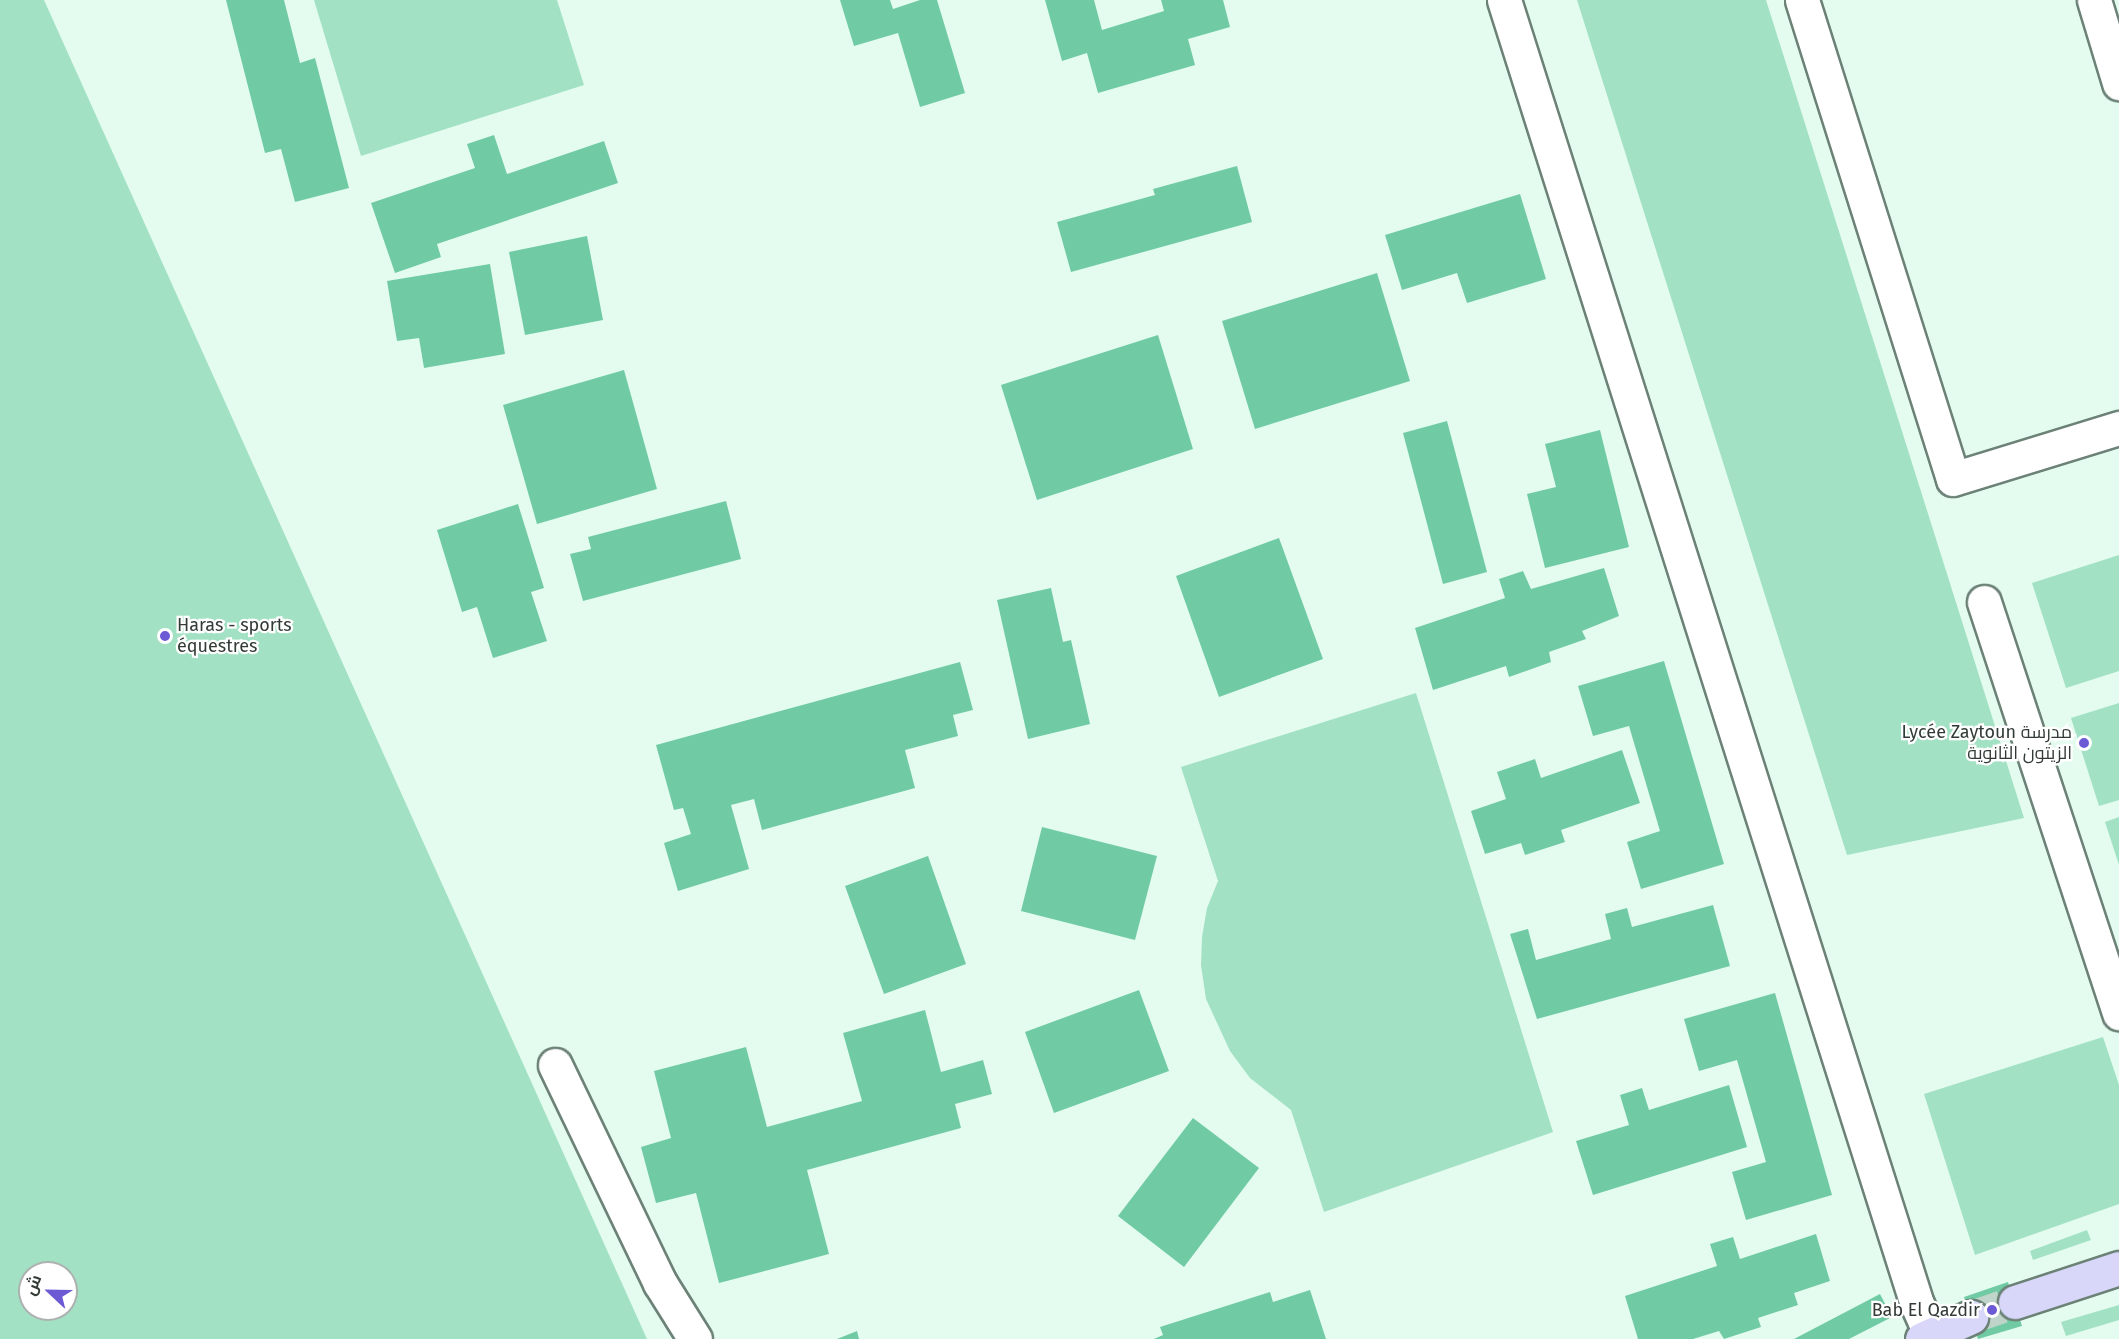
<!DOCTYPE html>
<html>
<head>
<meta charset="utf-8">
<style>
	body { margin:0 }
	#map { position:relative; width:2119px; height:1339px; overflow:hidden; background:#e4fcef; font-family:"Fira Sans",Cairo,sans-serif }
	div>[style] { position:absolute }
	.green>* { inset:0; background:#a2e1c3 }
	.building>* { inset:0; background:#70cba4 }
	.major-tunnel>* { height:33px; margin-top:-16.5px; transform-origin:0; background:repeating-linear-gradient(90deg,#c0d5ca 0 33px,transparent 0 49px) }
	.roads { filter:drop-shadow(2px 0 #6c8277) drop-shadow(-2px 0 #6c8277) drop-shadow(0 2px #6c8277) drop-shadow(0 -2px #6c8277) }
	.minor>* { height:33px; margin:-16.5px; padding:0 16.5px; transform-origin:16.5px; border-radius:16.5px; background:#fff }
	.major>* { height:33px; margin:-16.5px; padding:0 16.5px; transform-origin:16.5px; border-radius:16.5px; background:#d8d7f9 }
	.dots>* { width:16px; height:16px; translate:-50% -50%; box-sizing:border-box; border:3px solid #fff; border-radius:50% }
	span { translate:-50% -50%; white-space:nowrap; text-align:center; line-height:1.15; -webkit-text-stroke:4.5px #fff; paint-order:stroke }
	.poi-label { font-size:18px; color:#323b36 }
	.left { translate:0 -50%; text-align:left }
	.right { translate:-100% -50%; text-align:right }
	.north { position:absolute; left:18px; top:1261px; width:60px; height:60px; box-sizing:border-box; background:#fff; border:2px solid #adb1af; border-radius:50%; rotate:292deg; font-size:16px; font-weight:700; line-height:24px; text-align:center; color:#323b36 }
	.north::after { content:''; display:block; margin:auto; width:21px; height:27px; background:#6c5ad4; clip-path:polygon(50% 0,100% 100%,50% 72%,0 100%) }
</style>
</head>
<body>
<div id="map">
	<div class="green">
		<i style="clip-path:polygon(evenodd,0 0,44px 0,647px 1339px,0 1339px,0 0,30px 1273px,66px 1273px,66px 1309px,30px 1309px,30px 1273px)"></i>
		<i style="clip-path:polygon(314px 0,557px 0,584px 85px,361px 156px)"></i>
		<i style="clip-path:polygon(1577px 0,1766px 0,2024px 818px,1847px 855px)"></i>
		<i style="clip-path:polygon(2119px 555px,2119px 671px,2066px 688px,2032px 583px)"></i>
		<i style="clip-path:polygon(1416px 693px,1553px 1132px,1324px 1212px,1291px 1110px,1250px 1078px,1230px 1051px,1206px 999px,1201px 965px,1202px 937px,1207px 908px,1218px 881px,1181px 767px)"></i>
		<i style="clip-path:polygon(2119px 703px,2119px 800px,2099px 806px,2071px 718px)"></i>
		<i style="clip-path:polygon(2119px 817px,2119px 865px,2105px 822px)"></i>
		<i style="clip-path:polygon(2103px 1037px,2119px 1085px,2119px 1204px,1975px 1255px,1924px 1094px)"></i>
		<i style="clip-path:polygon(2087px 1230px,2091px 1240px,2033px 1260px,2030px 1251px)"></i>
		<i style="clip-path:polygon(2119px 1305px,2119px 1320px,2066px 1336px,2061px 1322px)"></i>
	</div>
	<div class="building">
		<i style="clip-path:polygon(226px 0,284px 0,300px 63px,315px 58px,349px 188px,295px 202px,281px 149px,265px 153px)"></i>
		<i style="clip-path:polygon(840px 0,890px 0,893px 9px,920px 0,937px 0,965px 93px,920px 107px,898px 33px,854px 46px)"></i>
		<i style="clip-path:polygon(1045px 0,1094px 0,1102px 30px,1164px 11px,1161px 0,1223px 0,1230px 27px,1188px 39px,1195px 65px,1098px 93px,1087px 53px,1062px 61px)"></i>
		<i style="clip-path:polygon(494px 135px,507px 174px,604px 141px,618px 183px,437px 244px,441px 257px,395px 273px,371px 203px,475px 168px,467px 144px)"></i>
		<i style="clip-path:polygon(1237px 166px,1252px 222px,1071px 272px,1057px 222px,1155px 195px,1153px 189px)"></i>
		<i style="clip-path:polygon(1520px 194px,1546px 279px,1467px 303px,1457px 273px,1402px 290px,1385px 235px)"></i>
		<i style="clip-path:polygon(587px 236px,603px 320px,525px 335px,509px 252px)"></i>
		<i style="clip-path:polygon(490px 264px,505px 354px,424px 368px,419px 338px,397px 341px,387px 281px)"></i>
		<i style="clip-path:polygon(1377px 273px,1410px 381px,1255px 429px,1222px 321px)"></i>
		<i style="clip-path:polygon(1158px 335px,1193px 449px,1037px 500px,1001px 385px)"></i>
		<i style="clip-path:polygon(624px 370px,657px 489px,537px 524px,503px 405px)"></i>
		<i style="clip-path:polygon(1447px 421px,1487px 572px,1443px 584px,1403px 433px)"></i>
		<i style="clip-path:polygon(1600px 430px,1629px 547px,1545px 568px,1527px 494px,1556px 487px,1545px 444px)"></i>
		<i style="clip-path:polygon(726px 501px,741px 559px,583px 601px,570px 554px,591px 549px,588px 537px)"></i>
		<i style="clip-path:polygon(518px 504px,544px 588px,531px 592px,547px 641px,493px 658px,477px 607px,462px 612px,437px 530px)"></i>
		<i style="clip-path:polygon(1279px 538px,1323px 659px,1219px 697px,1176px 576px)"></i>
		<i style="clip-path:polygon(1604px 568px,1619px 616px,1582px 631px,1586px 639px,1549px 652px,1551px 662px,1509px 677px,1506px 666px,1433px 690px,1415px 628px,1505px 598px,1499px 579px,1523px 571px,1531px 589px)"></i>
		<i style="clip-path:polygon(1051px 588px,1063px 642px,1071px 640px,1090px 724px,1028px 739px,997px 600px)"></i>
		<i style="clip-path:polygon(1664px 661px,1724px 864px,1641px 889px,1627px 842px,1660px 831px,1629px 726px,1593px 736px,1578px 686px)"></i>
		<i style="clip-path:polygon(960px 662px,973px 710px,953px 715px,958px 736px,905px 750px,915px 788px,762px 830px,754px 799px,731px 805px,749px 869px,678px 891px,664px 843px,691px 834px,683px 808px,674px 810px,656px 745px)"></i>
		<i style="clip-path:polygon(1622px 750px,1640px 803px,1561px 830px,1565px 842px,1525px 855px,1521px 843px,1485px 854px,1471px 811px,1506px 799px,1497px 772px,1535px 759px,1541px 778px)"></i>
		<i style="clip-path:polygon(1042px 827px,1157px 856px,1135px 940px,1021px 911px)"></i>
		<i style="clip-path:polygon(928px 856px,966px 964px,884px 994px,845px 886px)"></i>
		<i style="clip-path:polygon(1713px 905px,1730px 966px,1537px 1019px,1510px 934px,1528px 929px,1536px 960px,1611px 939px,1605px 914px,1627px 908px,1632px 927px)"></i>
		<i style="clip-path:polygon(1139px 990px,1169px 1071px,1054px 1113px,1025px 1032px)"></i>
		<i style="clip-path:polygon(1775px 993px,1832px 1195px,1746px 1220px,1732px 1172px,1766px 1162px,1737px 1060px,1699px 1071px,1684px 1019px)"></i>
		<i style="clip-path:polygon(925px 1010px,941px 1072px,983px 1060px,992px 1094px,955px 1104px,961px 1128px,807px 1170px,829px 1254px,719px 1283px,696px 1193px,656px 1203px,641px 1147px,671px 1138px,654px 1071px,746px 1047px,767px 1127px,862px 1101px,843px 1033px)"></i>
		<i style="clip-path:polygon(1729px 1085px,1747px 1147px,1593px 1195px,1576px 1141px,1629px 1125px,1620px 1095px,1642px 1088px,1649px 1110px)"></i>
		<i style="clip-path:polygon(1193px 1118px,1259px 1168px,1184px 1267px,1118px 1216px)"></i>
		<i style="clip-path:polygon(1816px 1234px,1830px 1281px,1794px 1293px,1798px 1305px,1758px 1318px,1761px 1327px,1724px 1339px,1719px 1331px,1693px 1339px,1638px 1339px,1625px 1296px,1717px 1266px,1710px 1244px,1733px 1237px,1740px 1259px)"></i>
		<i style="clip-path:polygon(2008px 1282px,2022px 1326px,1978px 1339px,1964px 1297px)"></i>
		<i style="clip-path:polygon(1310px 1290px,1326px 1339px,1154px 1339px,1163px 1335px,1160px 1327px,1270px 1292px,1273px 1302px)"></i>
		<i style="clip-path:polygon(1880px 1294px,1892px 1317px,1849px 1339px,1794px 1339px)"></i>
		<i style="clip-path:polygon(857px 1331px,859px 1339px,837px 1339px)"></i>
	</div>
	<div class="major-tunnel">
		<i style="left:1971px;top:1317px;width:46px;rotate:-18.8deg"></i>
	</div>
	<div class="roads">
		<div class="minor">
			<i style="left:1504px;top:0;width:1368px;rotate:72.43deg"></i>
			<i style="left:1917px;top:1304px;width:32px;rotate:66deg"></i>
			<i style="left:1802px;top:0;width:502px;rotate:72.5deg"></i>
			<i style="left:1953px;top:479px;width:174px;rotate:-17.1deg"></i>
			<i style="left:2094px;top:0;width:87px;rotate:73.2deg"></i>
			<i style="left:1984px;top:602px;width:433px;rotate:71.8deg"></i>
			<i style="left:555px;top:1065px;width:242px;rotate:64.3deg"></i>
			<i style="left:660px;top:1283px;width:66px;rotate:58deg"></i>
		</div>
		<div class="major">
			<i style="left:2015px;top:1302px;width:109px;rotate:-18.1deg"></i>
			<i style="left:1922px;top:1339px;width:54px;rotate:-24.2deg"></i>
		</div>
	</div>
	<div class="dots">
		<i style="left:165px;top:636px;background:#6c5ad4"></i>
		<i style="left:2084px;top:743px;background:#6c5ad4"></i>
		<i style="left:1992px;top:1310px;background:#6c5ad4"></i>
	</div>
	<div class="poi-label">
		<span class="left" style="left:177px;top:636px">Haras - sports<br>équestres</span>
		<span class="right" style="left:2072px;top:743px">Lycée Zaytoun مدرسة<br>الزيتون الثانوية</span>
		<span class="right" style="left:1980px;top:1310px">Bab El Qazdir</span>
	</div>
	<div class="north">ش</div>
</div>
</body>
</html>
